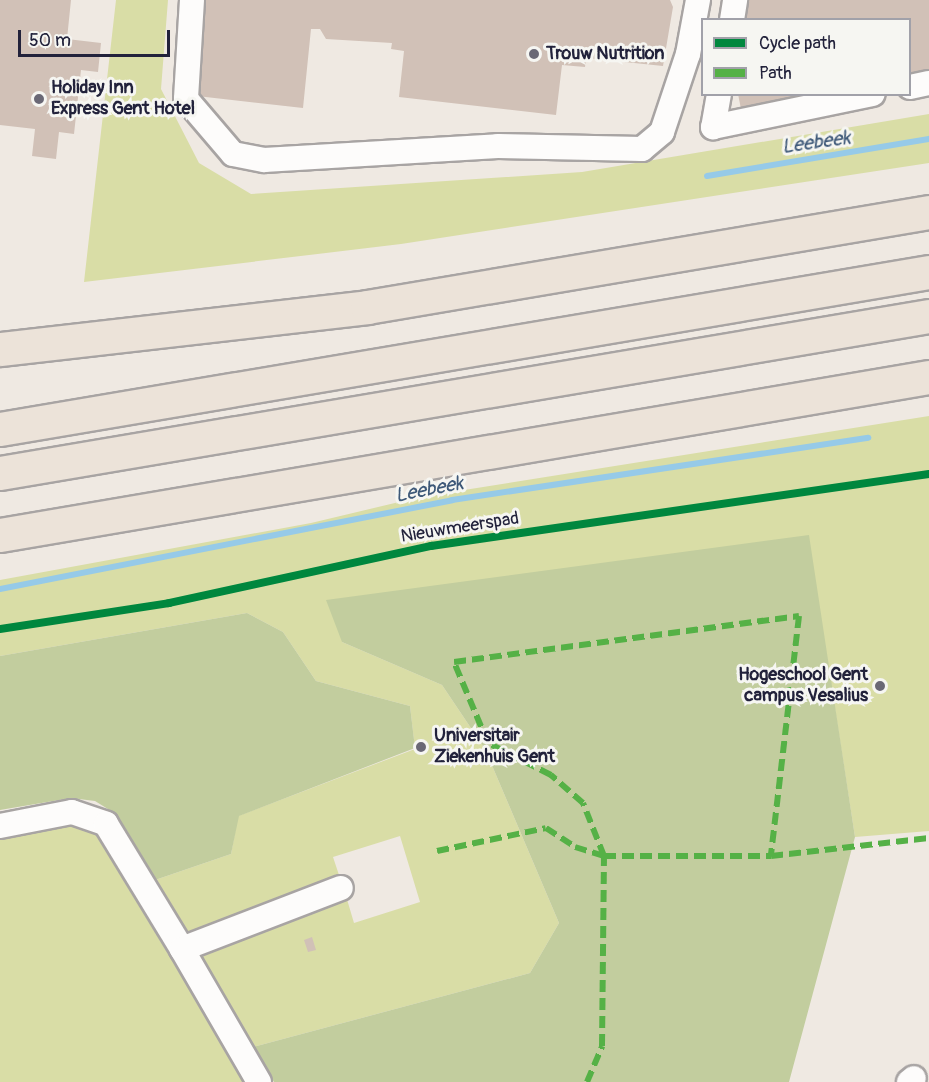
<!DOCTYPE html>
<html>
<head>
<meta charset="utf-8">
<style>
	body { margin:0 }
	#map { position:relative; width:929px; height:1082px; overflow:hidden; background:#efe9e2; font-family:Pangolin,sans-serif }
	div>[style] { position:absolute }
	.green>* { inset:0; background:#d9dda6 }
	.forest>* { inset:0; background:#c2cd9e }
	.stream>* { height:6px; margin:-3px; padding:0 3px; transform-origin:3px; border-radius:3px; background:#96cae8 }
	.building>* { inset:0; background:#d1c1b7 }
	.roads { filter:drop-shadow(2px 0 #a8a4a3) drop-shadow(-2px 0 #a8a4a3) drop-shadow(0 2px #a8a4a3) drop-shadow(0 -2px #a8a4a3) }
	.minor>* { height:24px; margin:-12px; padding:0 12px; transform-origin:12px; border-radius:12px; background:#fdfcfb }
	.highway>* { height:33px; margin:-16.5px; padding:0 16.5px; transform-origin:16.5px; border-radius:16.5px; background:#ece3d9 }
	.quiet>* { height:6px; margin-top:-3px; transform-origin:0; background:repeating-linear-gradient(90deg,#55b146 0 12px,transparent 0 18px) }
	.cycleway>* { height:8px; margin:-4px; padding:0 4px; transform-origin:4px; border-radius:4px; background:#00873e }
	.dots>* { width:16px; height:16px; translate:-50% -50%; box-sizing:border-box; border:3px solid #f6f6f2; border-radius:50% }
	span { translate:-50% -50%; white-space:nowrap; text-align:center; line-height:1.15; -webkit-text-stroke:6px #f6f6f2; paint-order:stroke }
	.poi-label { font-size:18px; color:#22223b; font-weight:700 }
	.left { translate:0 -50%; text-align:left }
	.right { translate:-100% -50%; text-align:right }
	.street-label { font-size:18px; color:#22223b }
	.water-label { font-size:20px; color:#3d5878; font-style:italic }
	.legend { position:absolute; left:701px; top:18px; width:210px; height:78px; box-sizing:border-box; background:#f6f6f2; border:2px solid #a1a1a9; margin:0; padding:8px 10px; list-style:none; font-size:18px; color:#22223b }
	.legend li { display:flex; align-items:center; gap:12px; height:30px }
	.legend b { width:30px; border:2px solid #a1a1a9 }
	.scale { position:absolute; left:18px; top:30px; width:152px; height:27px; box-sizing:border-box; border:3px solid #22223b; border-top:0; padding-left:8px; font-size:18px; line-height:21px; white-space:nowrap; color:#22223b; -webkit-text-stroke:4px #f6f6f2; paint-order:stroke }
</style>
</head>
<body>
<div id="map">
	<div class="green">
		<i style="clip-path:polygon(116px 0,168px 0,161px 89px,199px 163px,251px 194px,582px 172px,929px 114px,929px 163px,401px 244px,84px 282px)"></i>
		<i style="clip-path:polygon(929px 416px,929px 831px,855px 837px,808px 536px,342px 642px,442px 685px,485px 749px,559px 923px,530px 973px,253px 1047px,197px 952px,346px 896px,354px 923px,420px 902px,400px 836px,333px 857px,340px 878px,188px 936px,155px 880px,231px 854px,238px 816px,415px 749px,410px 706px,316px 681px,283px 632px,247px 613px,0 656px,0 580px,311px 523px,420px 497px)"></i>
		<i style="clip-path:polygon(72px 821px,99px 830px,249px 1082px,0 1082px,0 835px)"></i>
	</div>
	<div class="forest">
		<i style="clip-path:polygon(809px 535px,855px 837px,789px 1082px,274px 1082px,253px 1047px,530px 973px,559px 923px,485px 749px,442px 685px,342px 642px,326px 600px)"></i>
		<i style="clip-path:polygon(247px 613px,283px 632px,316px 681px,410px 706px,415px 748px,239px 816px,231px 854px,155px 880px,116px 814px,95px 801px,71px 798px,0 810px,0 656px)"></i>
	</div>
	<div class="stream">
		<i style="left:707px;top:176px;width:225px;rotate:-9.5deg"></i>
		<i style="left:0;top:589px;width:461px;rotate:-11.1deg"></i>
		<i style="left:452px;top:500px;width:421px;rotate:-8.5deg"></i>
	</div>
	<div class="building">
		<i style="clip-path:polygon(0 0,71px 0,67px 39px,101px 43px,98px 72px,81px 70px,74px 134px,59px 132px,56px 159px,32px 156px,35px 129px,0 125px)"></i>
		<i style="clip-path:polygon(201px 0,670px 0,673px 7px,663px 66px,586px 58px,585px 67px,562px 65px,556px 115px,399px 97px,404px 51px,391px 49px,392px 43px,326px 39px,320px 29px,311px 29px,303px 108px,197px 96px,205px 17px,199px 16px)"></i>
		<i style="clip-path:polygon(742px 0,929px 0,929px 73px,910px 77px,910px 20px,738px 20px)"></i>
		<i style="clip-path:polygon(738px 94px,803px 94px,804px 96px,741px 109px)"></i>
		<i style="clip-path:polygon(312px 937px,316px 950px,308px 952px,304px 940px)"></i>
	</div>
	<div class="roads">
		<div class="minor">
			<i style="left:192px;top:0;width:99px;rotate:93.5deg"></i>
			<i style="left:186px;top:99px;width:72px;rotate:49.5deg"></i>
			<i style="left:233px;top:154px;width:32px;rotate:11deg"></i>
			<i style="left:264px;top:160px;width:234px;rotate:-3.4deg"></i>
			<i style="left:498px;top:146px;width:144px;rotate:1.2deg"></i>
			<i style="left:642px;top:149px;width:26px;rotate:-40deg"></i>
			<i style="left:662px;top:132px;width:82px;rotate:-71.6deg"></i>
			<i style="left:688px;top:54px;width:55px;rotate:-79.5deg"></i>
			<i style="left:732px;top:20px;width:20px;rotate:-81deg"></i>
			<i style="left:910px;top:87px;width:19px;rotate:-12deg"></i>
			<i style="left:719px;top:94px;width:34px;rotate:100deg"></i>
			<i style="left:713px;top:127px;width:163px;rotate:-11.7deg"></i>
			<i style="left:0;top:826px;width:73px;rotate:-11deg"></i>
			<i style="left:72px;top:812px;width:36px;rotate:19deg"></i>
			<i style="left:106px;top:824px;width:146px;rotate:58.7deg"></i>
			<i style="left:259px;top:1082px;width:154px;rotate:-120.1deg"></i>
			<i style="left:182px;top:949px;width:170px;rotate:-21deg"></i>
			<i style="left:909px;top:1082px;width:6px;rotate:-39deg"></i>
		</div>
		<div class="highway">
			<i style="left:0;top:349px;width:369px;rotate:-6.5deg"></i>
			<i style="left:367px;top:307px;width:570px;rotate:-9.59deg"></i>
			<i style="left:0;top:429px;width:942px;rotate:-9.59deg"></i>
			<i style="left:0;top:473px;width:942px;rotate:-9.59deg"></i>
			<i style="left:0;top:535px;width:942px;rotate:-9.65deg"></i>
		</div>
	</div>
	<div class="quiet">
		<i style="left:437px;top:851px;width:111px;rotate:-11.9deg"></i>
		<i style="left:546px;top:828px;width:35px;rotate:33deg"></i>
		<i style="left:575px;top:847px;width:30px;rotate:17deg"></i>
		<i style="left:604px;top:856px;width:57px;rotate:-111.6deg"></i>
		<i style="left:583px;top:803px;width:43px;rotate:-138.8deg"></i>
		<i style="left:551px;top:775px;width:71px;rotate:-153.1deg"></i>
		<i style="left:488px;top:743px;width:88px;rotate:-112.8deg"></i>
		<i style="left:454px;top:662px;width:348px;rotate:-7.6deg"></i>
		<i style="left:799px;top:616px;width:242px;rotate:96.7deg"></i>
		<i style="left:587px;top:1082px;width:39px;rotate:-67deg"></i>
		<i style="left:602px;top:1046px;width:190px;rotate:-89.4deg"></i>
		<i style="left:604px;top:856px;width:167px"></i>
		<i style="left:771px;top:856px;width:159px;rotate:-6.5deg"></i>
	</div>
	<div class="cycleway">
		<i style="left:0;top:629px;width:171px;rotate:-8.7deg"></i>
		<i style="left:169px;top:603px;width:268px;rotate:-12.3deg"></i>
		<i style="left:431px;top:546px;width:503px;rotate:-8.23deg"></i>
	</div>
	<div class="dots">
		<i style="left:534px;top:54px;background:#6a6875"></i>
		<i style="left:39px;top:99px;background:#6a6875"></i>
		<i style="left:880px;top:686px;background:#6a6875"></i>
		<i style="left:421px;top:747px;background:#6a6875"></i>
	</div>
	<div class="poi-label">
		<span class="left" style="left:546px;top:54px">Trouw Nutrition</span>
		<span class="left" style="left:51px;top:99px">Holiday Inn<br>Express Gent Hotel</span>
		<span class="right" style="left:868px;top:686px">Hogeschool Gent<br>campus Vesalius</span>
		<span class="left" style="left:434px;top:747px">Universitair<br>Ziekenhuis Gent</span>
	</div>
	<div class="street-label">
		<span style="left:460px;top:528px;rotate:-9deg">Nieuwmeerspad</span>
	</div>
	<div class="water-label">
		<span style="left:816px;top:142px;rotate:-8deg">Leebeek</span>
		<span style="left:429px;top:489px;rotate:-11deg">Leebeek</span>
	</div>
	<ul class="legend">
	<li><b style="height:8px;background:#00873e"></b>Cycle path</li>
	<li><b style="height:8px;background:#55b146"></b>Path</li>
	</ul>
	<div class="scale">50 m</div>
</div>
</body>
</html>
